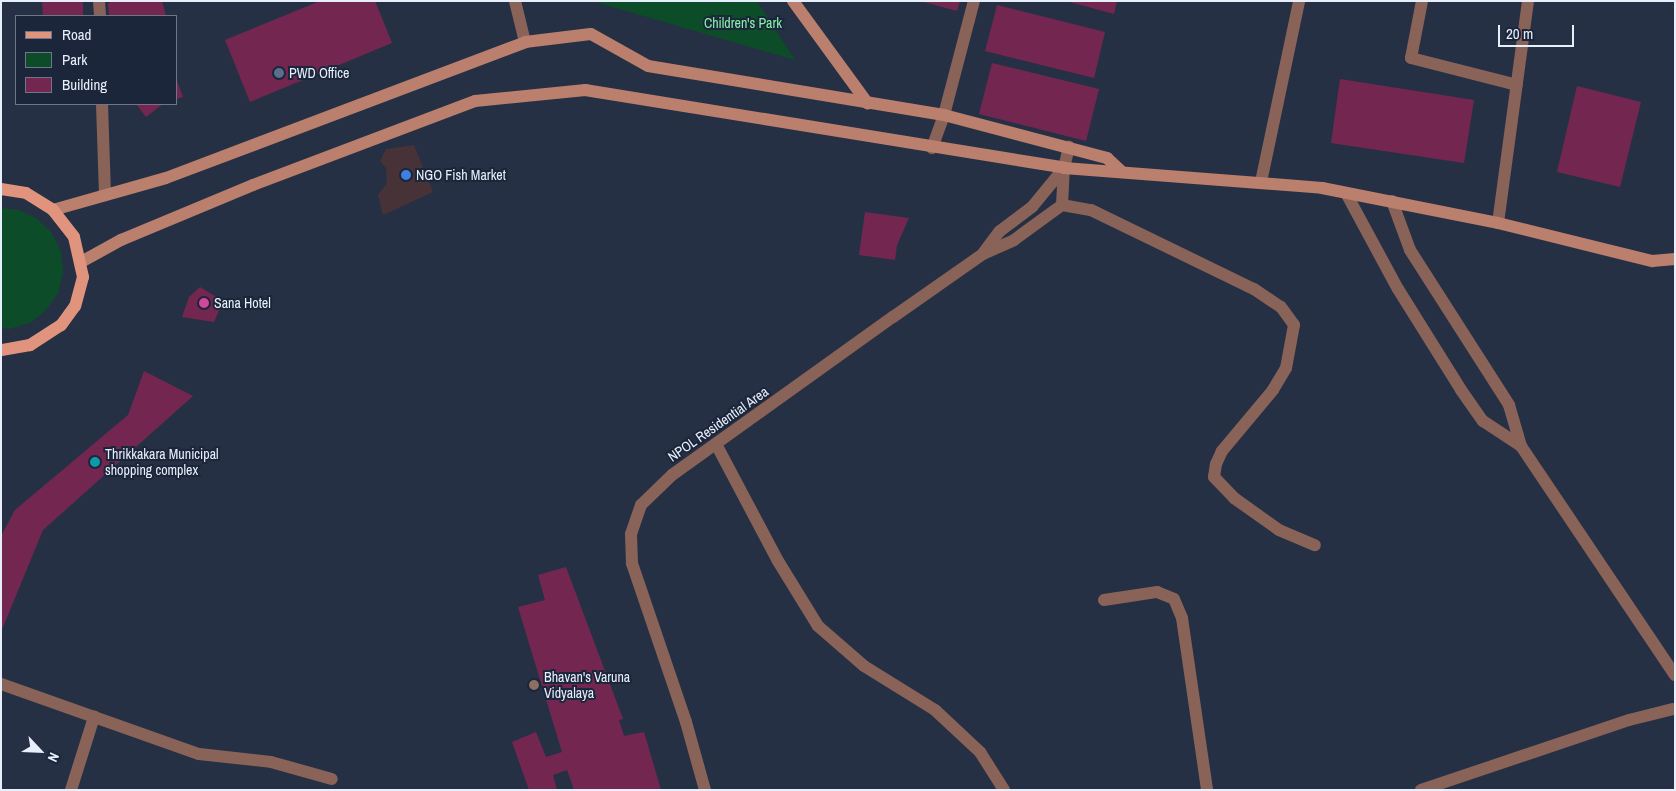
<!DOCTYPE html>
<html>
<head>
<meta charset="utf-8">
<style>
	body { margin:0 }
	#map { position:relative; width:1676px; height:791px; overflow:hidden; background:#263044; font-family:"Archivo Narrow",sans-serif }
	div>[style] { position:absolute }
	.commercial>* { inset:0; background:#463237 }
	.green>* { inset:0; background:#0d4c28 }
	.building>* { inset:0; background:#732750 }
	.lane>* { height:12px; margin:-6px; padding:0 6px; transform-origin:6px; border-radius:6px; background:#896358 }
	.street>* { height:12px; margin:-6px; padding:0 6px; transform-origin:6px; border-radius:6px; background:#896358 }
	.secondary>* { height:12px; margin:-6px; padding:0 6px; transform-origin:6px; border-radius:6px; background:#bb7f6d }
	.primary>* { height:12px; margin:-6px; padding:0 6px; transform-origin:6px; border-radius:6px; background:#e1947d }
	.dots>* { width:14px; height:14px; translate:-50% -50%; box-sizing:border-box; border:2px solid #1c263a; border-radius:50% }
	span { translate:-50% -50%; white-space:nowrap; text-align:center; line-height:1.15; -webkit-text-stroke:4px #1c263a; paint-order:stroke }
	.park-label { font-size:14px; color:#84f2a7 }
	.poi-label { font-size:14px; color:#e8effc }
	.left { translate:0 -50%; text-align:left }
	.street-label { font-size:14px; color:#e8effc }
	.frame { position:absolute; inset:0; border:2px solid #e8effc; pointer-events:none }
	.legend { position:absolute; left:15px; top:15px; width:162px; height:90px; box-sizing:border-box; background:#1c263a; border:1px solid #6e7688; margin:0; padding:6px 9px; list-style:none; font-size:15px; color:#e8effc }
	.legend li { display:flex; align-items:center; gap:10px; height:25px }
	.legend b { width:25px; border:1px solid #6e7688 }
	.north { position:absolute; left:15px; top:726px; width:50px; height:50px; -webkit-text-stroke:4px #1c263a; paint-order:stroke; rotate:115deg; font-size:14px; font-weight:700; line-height:20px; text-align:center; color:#e8effc }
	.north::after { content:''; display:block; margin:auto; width:18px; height:22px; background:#e8effc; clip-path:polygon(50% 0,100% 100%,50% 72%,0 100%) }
	.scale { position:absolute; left:1498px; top:25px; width:76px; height:22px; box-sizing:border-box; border:2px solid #e8effc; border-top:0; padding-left:6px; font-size:15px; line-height:18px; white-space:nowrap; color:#e8effc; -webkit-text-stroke:4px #1c263a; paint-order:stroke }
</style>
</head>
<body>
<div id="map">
	<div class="commercial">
		<i style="clip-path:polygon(414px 145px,433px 192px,383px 215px,378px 195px,387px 183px,386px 168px,380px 161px,386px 149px)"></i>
	</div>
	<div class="green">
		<i style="clip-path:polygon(592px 1px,757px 1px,795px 60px)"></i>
		<i style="clip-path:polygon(1px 208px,19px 210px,36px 218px,51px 232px,61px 251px,63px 272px,58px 293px,46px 310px,30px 323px,9px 329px,1px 328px)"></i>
	</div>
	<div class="building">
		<i style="clip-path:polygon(42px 1px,83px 1px,83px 16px,43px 16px)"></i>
		<i style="clip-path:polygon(115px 1px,162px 1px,166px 16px,109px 16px,108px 3px)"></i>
		<i style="clip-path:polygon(320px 1px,375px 1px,392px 43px,250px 102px,225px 40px)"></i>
		<i style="clip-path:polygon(920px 1px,960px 1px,957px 11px)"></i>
		<i style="clip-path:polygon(1066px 1px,1117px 1px,1114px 14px)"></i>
		<i style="clip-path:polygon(997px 5px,1105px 32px,1094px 78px,985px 51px)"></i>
		<i style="clip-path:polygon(992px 63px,1099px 89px,1086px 141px,979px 114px)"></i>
		<i style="clip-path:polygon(176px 78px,183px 97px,176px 99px)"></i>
		<i style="clip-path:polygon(1340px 79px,1474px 100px,1464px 163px,1331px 143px)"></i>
		<i style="clip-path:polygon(1577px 86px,1641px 102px,1620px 187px,1557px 172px)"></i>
		<i style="clip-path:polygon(136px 104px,163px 104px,146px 117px)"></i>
		<i style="clip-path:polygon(865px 212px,909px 218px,897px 245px,895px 260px,859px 255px)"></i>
		<i style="clip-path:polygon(200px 287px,223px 301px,214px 322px,182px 317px,189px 297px)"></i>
		<i style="clip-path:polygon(144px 371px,193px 396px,43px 530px,1px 632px,1px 536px,15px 510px,128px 415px)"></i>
		<i style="clip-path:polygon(566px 567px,623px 719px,619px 720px,624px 736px,644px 732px,661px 790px,574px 790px,567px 770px,553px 775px,557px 790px,529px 790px,512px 742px,536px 732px,546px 757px,562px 752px,518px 607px,545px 600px,538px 575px)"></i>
	</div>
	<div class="lane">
		<i style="left:1346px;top:193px;width:109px;rotate:61.6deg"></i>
		<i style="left:1398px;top:289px;width:119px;rotate:58deg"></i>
		<i style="left:1461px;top:390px;width:38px;rotate:55deg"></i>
		<i style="left:1483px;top:421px;width:45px;rotate:33.3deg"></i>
		<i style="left:1392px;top:201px;width:52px;rotate:69.8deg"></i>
		<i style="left:1410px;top:250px;width:184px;rotate:57.4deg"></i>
		<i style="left:1509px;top:405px;width:43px;rotate:73.7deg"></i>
		<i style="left:1521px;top:446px;width:276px;rotate:56.1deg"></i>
		<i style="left:1062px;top:205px;width:29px;rotate:10deg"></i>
		<i style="left:1091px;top:210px;width:181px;rotate:25.9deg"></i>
		<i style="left:1254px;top:289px;width:32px;rotate:34deg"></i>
		<i style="left:1281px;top:307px;width:22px;rotate:54deg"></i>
		<i style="left:1294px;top:325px;width:44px;rotate:100.5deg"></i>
		<i style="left:1286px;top:368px;width:26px;rotate:121deg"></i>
		<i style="left:1273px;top:390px;width:80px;rotate:129.9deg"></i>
		<i style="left:1222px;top:451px;width:14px;rotate:115deg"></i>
		<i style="left:1216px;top:464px;width:13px;rotate:99deg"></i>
		<i style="left:1214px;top:477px;width:29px;rotate:46deg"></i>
		<i style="left:1234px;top:498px;width:55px;rotate:35.4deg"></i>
		<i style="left:1279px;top:530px;width:39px;rotate:23deg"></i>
		<i style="left:1062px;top:205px;width:37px;rotate:-87deg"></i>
		<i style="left:1064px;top:168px;width:22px;rotate:-77deg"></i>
		<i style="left:984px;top:252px;width:26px;rotate:-53deg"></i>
		<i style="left:1000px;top:231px;width:40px;rotate:-37deg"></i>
		<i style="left:1032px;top:207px;width:50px;rotate:-50.6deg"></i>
		<i style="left:716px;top:444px;width:132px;rotate:62.1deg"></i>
		<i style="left:778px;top:561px;width:76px;rotate:58.4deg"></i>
		<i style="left:818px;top:626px;width:61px;rotate:41deg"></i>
		<i style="left:864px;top:666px;width:84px;rotate:31.8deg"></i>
		<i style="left:935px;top:710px;width:62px;rotate:43deg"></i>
		<i style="left:980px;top:752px;width:45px;rotate:57.7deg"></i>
		<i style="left:1104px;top:600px;width:54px;rotate:-8.6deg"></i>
		<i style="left:1157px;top:592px;width:18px;rotate:22deg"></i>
		<i style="left:1174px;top:599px;width:21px;rotate:67deg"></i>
		<i style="left:1182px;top:618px;width:174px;rotate:81.7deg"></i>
		<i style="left:705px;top:790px;width:71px;rotate:-105.6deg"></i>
		<i style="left:686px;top:722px;width:168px;rotate:-108.8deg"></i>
		<i style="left:632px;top:563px;width:29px;rotate:-92deg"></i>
		<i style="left:631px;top:534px;width:31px;rotate:-71deg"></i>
		<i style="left:641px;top:505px;width:43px;rotate:-44.1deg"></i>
		<i style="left:672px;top:475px;width:272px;rotate:-35.6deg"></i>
		<i style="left:893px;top:317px;width:110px;rotate:-35deg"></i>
		<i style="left:983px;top:254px;width:34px;rotate:-24deg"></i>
		<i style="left:1014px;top:240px;width:59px;rotate:-36.1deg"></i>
		<i style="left:1421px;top:790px;width:219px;rotate:-18.6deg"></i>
		<i style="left:1629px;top:720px;width:45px;rotate:-14deg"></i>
	</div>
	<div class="street">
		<i style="left:99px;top:1px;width:15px;rotate:86deg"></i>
		<i style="left:515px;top:1px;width:42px;rotate:76.3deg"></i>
		<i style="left:1422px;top:1px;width:58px;rotate:100.9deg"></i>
		<i style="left:1411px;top:58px;width:109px;rotate:14.3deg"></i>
		<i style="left:102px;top:104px;width:91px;rotate:88.1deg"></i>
		<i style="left:932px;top:148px;width:35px;rotate:-70deg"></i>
		<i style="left:944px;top:115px;width:118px;rotate:-75.3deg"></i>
		<i style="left:1261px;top:182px;width:185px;rotate:-78.1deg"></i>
		<i style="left:1498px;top:223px;width:224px;rotate:-82.3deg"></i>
		<i style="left:1px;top:684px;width:210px;rotate:19.5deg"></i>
		<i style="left:199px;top:754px;width:72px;rotate:6.3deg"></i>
		<i style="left:271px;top:762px;width:63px;rotate:15.6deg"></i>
		<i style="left:71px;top:790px;width:77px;rotate:-72.5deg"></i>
	</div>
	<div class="secondary">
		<i style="left:793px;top:1px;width:127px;rotate:53.9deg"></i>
		<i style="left:53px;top:210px;width:117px;rotate:-15.8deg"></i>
		<i style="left:166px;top:178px;width:384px;rotate:-20.7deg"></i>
		<i style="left:525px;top:42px;width:66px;rotate:-6.9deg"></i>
		<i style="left:591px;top:34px;width:65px;rotate:29.3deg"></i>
		<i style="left:648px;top:66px;width:300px;rotate:9.4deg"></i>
		<i style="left:944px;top:115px;width:169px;rotate:14.8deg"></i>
		<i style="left:1107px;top:158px;width:19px;rotate:43deg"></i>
		<i style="left:81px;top:262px;width:46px;rotate:-28.8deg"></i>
		<i style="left:121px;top:240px;width:143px;rotate:-22.6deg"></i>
		<i style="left:253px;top:185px;width:237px;rotate:-20.7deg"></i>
		<i style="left:475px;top:101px;width:111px;rotate:-5.7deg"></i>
		<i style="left:585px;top:90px;width:485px;rotate:9.2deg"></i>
		<i style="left:1064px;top:168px;width:259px;rotate:4.4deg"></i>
		<i style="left:1322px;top:188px;width:179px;rotate:11.2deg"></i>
		<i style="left:1498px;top:223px;width:159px;rotate:13.9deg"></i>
		<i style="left:1652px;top:261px;width:23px;rotate:-5deg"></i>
	</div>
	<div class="primary">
		<i style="left:1px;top:189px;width:25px;rotate:9deg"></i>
		<i style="left:26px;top:193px;width:32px;rotate:32deg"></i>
		<i style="left:53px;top:210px;width:34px;rotate:52deg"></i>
		<i style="left:74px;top:237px;width:41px;rotate:77.3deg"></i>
		<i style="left:83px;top:277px;width:30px;rotate:105deg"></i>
		<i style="left:75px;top:306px;width:24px;rotate:126deg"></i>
		<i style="left:61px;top:325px;width:37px;rotate:147deg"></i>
		<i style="left:30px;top:345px;width:29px;rotate:170deg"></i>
	</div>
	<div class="dots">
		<i style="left:279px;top:73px;background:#5c6f8a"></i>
		<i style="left:406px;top:175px;background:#3f7fe0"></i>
		<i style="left:204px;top:303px;background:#d1479c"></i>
		<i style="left:95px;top:462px;background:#0f9aa8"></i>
		<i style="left:534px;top:685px;background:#8d6e63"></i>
	</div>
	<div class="park-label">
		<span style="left:743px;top:23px">Children's Park</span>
	</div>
	<div class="poi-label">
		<span class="left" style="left:289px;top:73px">PWD Office</span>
		<span class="left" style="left:416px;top:175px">NGO Fish Market</span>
		<span class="left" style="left:214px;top:303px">Sana Hotel</span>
		<span class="left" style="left:105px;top:462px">Thrikkakara Municipal<br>shopping complex</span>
		<span class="left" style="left:544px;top:685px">Bhavan's Varuna<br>Vidyalaya</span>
	</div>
	<div class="street-label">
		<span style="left:718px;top:424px;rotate:-35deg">NPOL Residential Area</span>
	</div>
	<div class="frame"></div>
	<ul class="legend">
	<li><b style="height:6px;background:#e1947d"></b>Road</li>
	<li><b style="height:14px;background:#0d4c28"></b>Park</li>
	<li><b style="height:14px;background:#732750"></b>Building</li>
	</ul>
	<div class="north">N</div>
	<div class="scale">20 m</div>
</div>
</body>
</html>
